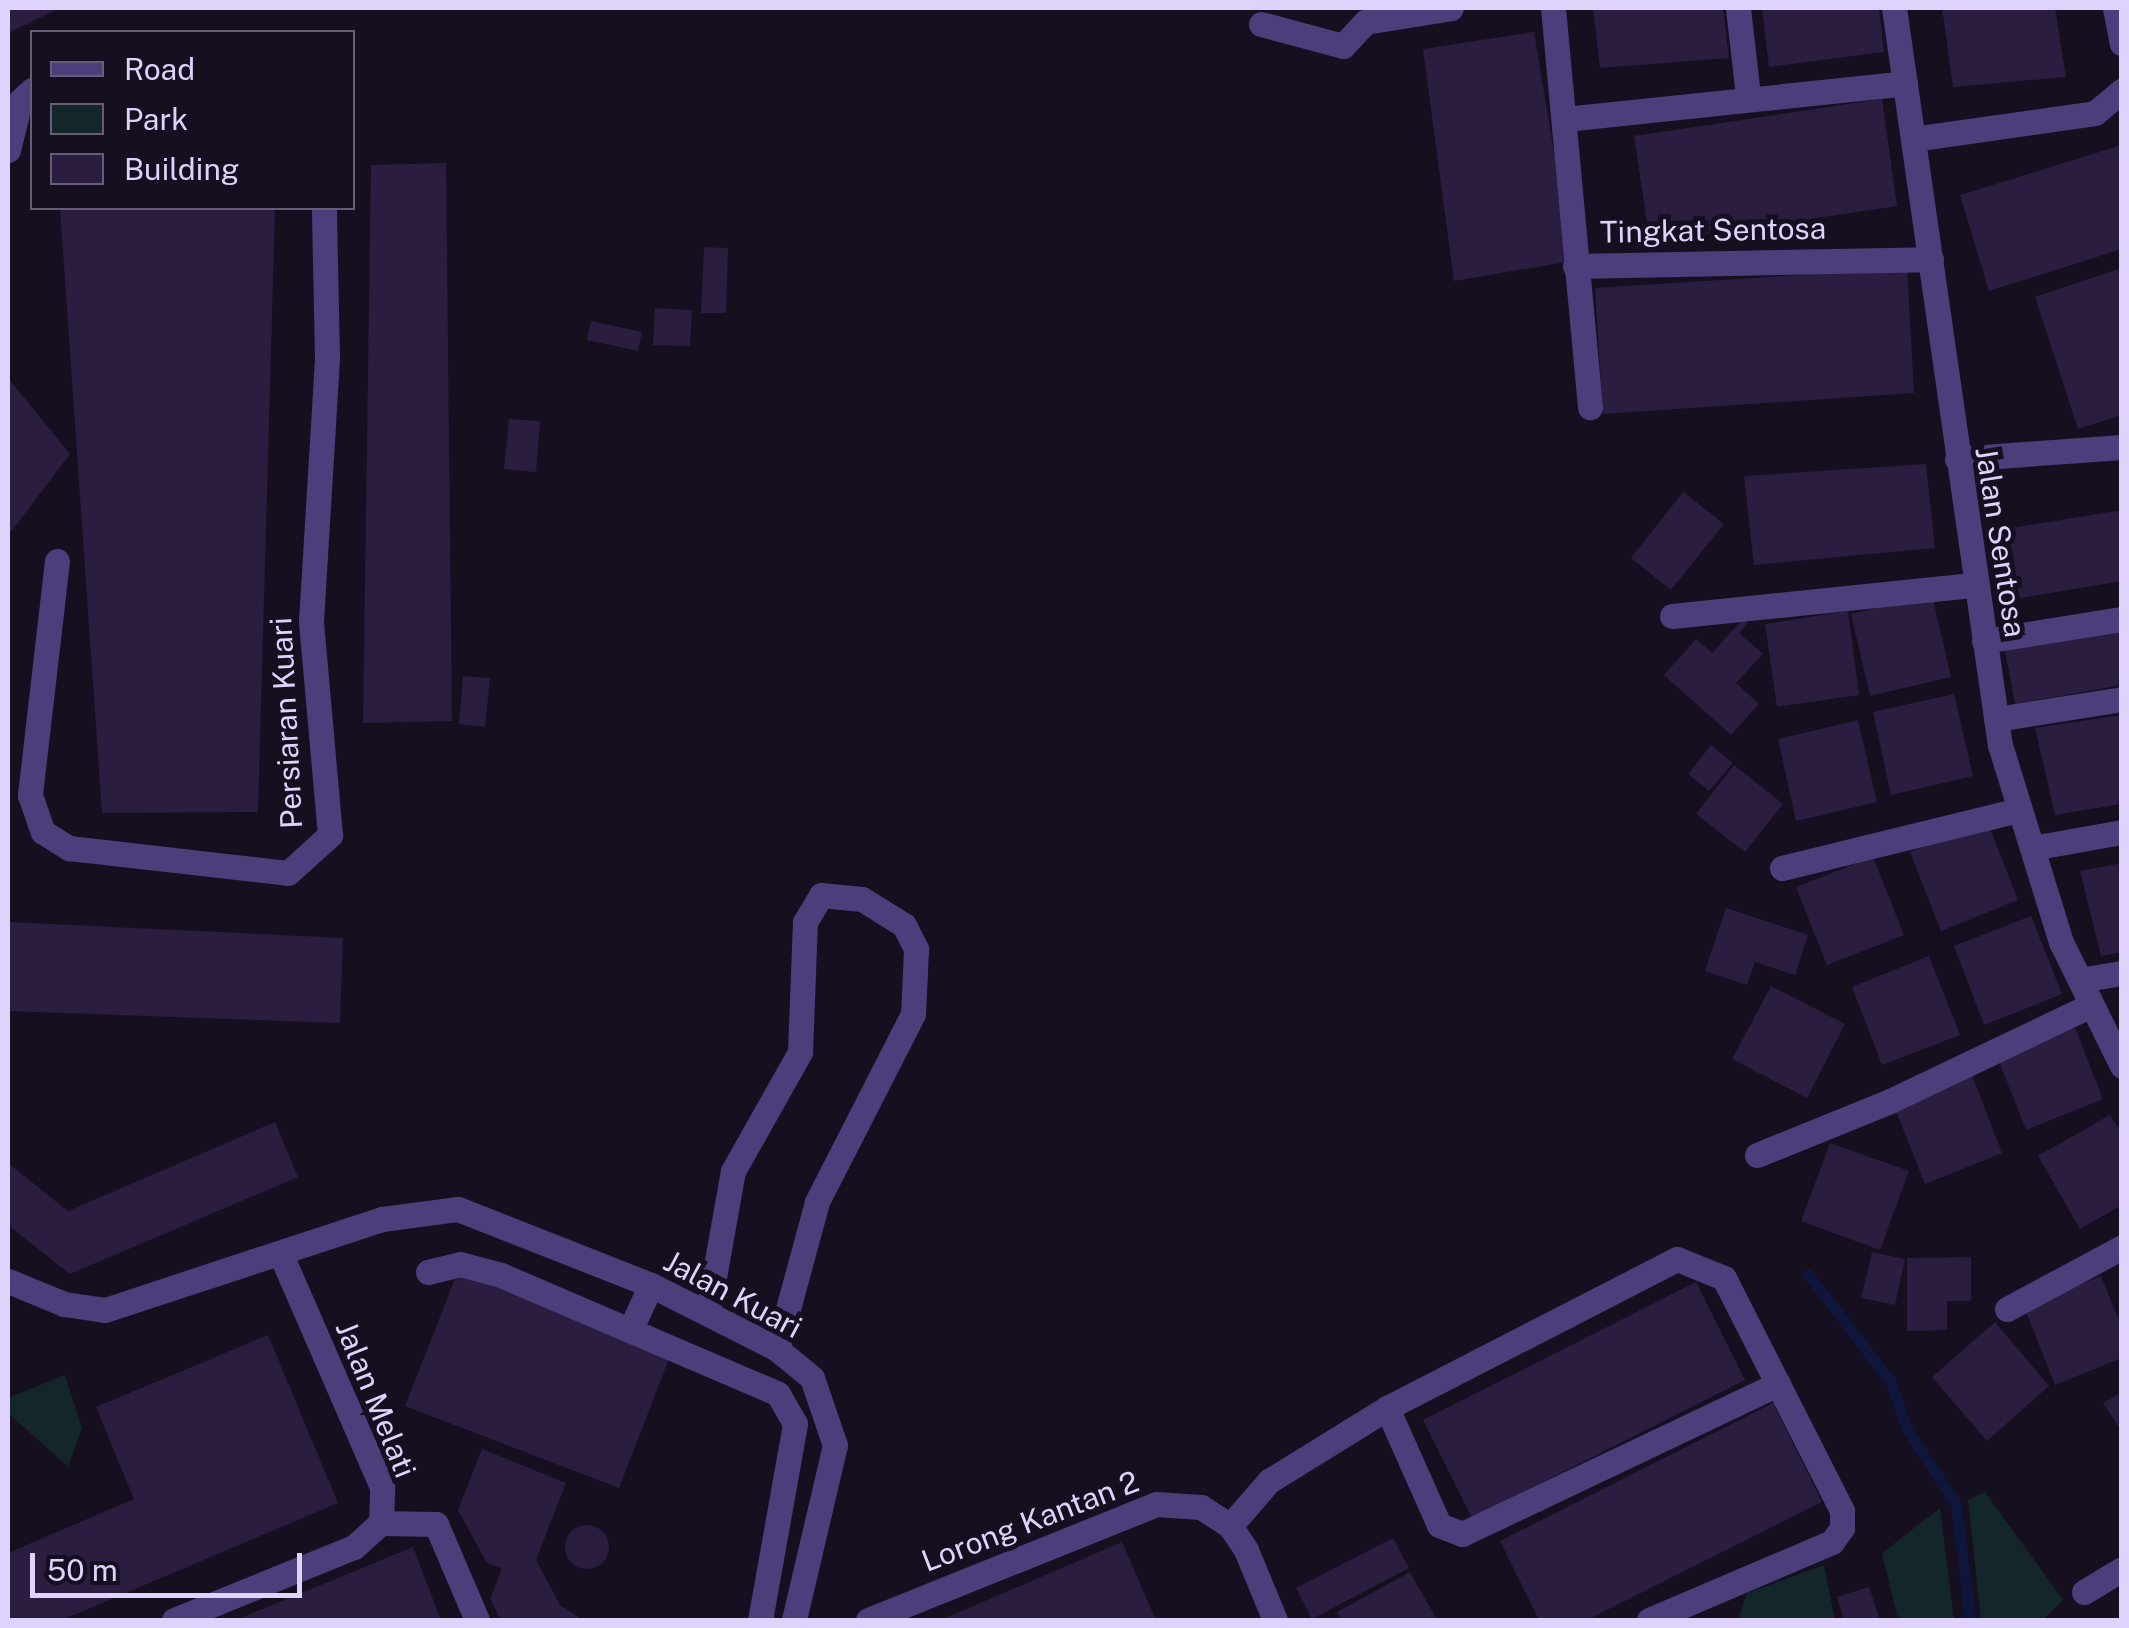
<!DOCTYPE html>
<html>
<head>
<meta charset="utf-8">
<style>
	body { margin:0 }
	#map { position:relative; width:2129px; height:1628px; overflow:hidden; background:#150f20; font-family:"Public Sans",sans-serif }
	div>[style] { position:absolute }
	.green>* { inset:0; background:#13262a }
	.stream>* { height:11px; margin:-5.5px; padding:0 5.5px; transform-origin:5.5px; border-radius:5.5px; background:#0e163b }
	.building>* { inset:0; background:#2a1d3f }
	.round { border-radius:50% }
	.minor>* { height:25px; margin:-12.5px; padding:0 12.5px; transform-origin:12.5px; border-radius:12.5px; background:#4c3e7b }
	span { translate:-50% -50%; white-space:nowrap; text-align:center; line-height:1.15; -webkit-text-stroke:10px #150f20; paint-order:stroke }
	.street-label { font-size:30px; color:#dfd2fb }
	.frame { position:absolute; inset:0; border:10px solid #dfd2fb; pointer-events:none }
	.legend { position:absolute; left:30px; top:30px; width:325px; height:180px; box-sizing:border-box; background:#150f20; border:2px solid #665d78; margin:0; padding:12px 18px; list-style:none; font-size:30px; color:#dfd2fb }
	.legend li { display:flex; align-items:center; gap:20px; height:50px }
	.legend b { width:50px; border:2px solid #665d78 }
	.scale { position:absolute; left:30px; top:1553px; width:272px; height:45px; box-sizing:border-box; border:5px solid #dfd2fb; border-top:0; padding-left:12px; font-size:30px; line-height:35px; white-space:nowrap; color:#dfd2fb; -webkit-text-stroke:8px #150f20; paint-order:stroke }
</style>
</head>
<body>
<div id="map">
	<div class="green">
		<i style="clip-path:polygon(65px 1375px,82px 1428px,68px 1467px,8px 1413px,8px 1398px)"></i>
		<i style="clip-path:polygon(1985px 1492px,2063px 1600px,2043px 1620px,1981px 1620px,1968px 1500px)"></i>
		<i style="clip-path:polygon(1940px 1508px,1954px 1620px,1898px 1620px,1882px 1553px)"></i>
		<i style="clip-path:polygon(1824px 1565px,1835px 1620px,1738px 1620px,1747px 1593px)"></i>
	</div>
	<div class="stream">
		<i style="left:1808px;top:1274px;width:135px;rotate:52.5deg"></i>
		<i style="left:1890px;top:1381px;width:53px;rotate:70.2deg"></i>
		<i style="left:1908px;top:1431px;width:87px;rotate:56.7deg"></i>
		<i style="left:1956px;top:1504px;width:117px;rotate:83.1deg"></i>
	</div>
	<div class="building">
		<i style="clip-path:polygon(8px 8px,60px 8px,8px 33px)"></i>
		<i style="clip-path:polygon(1593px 8px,1723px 8px,1729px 58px,1600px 68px)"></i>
		<i style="clip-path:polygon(1762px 8px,1879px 8px,1884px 52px,1769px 67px)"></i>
		<i style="clip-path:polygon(1942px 8px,2055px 8px,2066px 77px,1953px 87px)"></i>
		<i style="clip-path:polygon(1534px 32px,1572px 261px,1454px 281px,1423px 49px)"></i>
		<i style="clip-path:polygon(1882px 99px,1897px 206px,1650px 243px,1634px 136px)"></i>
		<i style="clip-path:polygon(2122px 145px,2122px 249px,1989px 291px,1960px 195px)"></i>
		<i style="clip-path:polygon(446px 163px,452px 721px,363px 723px,371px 165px)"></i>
		<i style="clip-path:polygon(60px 208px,275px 208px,258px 812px,102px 813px)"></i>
		<i style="clip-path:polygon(704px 247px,728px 248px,726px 313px,701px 313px)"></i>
		<i style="clip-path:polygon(1907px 268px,1914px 393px,1603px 414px,1595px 288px)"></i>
		<i style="clip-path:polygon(2122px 268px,2122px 415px,2078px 429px,2035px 297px)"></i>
		<i style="clip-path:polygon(655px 308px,692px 310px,690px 346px,653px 345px)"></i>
		<i style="clip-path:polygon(591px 321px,642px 332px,638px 351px,587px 340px)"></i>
		<i style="clip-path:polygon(8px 378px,70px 454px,8px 536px)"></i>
		<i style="clip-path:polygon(509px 419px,540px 421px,536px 472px,504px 469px)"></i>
		<i style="clip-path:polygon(1926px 464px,1935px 548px,1754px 565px,1744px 476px)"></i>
		<i style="clip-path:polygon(1683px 492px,1724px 524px,1671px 590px,1631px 558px)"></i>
		<i style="clip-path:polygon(2122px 510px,2122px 581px,2002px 601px,1987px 532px)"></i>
		<i style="clip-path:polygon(1932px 595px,1951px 677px,1870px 696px,1851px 614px)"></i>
		<i style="clip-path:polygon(1848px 611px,1859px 695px,1777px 707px,1765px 624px)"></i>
		<i style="clip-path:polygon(1743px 619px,1748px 623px,1739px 633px,1763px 654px,1736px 683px,1759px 704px,1731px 735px,1664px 675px,1696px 639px,1712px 653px)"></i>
		<i style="clip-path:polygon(2122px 625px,2122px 685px,2015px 704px,2004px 645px)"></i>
		<i style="clip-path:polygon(463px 676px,490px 678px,485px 727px,459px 724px)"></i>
		<i style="clip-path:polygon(1954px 694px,1973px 776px,1891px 795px,1873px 712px)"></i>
		<i style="clip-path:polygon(2122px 715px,2122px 804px,2055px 815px,2035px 728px)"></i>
		<i style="clip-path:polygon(1858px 720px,1877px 802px,1796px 821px,1778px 739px)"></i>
		<i style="clip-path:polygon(1711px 745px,1733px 763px,1709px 791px,1688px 774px)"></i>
		<i style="clip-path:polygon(1734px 765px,1783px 804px,1745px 852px,1696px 814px)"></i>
		<i style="clip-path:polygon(1987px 821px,2018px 900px,1941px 931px,1910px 852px)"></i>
		<i style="clip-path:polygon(1873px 857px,1904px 935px,1827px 965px,1796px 887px)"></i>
		<i style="clip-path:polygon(2122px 863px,2122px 952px,2101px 956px,2080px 871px)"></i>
		<i style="clip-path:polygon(1726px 908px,1808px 935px,1795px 975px,1755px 962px,1747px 985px,1705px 971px)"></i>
		<i style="clip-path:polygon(2031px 916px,2062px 994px,1984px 1025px,1954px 946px)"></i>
		<i style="clip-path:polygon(8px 922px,343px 938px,340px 1023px,8px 1011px)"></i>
		<i style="clip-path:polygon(1929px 956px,1960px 1035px,1882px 1065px,1852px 987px)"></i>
		<i style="clip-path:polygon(1771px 986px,1845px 1024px,1807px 1098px,1732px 1059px)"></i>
		<i style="clip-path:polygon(2072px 1020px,2103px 1099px,2026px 1130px,1995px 1051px)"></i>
		<i style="clip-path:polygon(1972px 1075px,2002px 1153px,1925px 1184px,1894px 1106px)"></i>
		<i style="clip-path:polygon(2110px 1115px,2122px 1134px,2122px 1205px,2080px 1229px,2038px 1156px)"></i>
		<i style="clip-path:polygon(275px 1122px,298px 1177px,70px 1274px,8px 1225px,8px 1163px,68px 1211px)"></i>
		<i style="clip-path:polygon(1830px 1143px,1909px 1171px,1880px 1250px,1801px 1221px)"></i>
		<i style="clip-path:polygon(1872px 1252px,1905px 1259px,1895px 1305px,1861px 1298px)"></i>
		<i style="clip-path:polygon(1971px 1257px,1971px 1301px,1947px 1301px,1947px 1330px,1907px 1331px,1907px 1258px)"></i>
		<i style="clip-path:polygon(458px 1271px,671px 1354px,619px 1488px,405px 1406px)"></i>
		<i style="clip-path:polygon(2101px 1276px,2122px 1328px,2122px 1358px,2055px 1385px,2024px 1307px)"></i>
		<i style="clip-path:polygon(1696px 1282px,1745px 1380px,1472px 1518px,1423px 1420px)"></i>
		<i style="clip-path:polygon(1995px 1322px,2049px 1386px,1987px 1441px,1932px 1377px)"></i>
		<i style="clip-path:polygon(268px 1335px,338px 1503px,62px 1620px,8px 1620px,8px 1553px,134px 1499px,96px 1407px)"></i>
		<i style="clip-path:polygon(2122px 1392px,2122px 1432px,2103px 1403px)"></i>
		<i style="clip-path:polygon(1773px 1403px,1822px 1502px,1587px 1620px,1539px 1620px,1500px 1541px)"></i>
		<i style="clip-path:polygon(482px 1449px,566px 1483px,536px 1560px,560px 1605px,583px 1620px,501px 1620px,490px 1599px,502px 1568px,487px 1563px,458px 1510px)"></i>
		<i class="round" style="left:565px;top:1525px;width:44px;height:44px"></i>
		<i style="clip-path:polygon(1393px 1538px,1409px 1568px,1312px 1619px,1296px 1588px)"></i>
		<i style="clip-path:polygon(1122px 1542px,1156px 1620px,941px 1620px)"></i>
		<i style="clip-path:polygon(413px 1547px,441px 1620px,236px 1620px)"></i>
		<i style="clip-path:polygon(1410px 1572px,1437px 1620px,1341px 1620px,1337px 1612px)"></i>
		<i style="clip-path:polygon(1869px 1587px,1880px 1620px,1844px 1620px,1837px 1597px)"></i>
	</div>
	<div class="minor">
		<i style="left:1553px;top:8px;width:401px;rotate:84.7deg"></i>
		<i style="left:1738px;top:8px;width:89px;rotate:83.5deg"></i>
		<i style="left:1894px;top:8px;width:745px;rotate:81.82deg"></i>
		<i style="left:2000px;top:745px;width:206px;rotate:72.8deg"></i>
		<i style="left:2061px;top:942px;width:138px;rotate:63.8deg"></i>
		<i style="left:2115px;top:8px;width:36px;rotate:79deg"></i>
		<i style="left:1261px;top:24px;width:85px;rotate:15deg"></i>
		<i style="left:1343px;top:46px;width:33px;rotate:-47deg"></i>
		<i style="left:1365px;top:22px;width:87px;rotate:-9.2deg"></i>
		<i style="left:1565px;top:119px;width:342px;rotate:-6deg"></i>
		<i style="left:1913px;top:139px;width:184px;rotate:-8.1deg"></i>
		<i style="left:2095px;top:113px;width:35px;rotate:-40deg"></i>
		<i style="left:8px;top:150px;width:50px;rotate:-76.2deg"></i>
		<i style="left:20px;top:101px;width:16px;rotate:-43deg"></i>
		<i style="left:1575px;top:266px;width:356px;rotate:-1.1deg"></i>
		<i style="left:1957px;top:459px;width:165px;rotate:-4.2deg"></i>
		<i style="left:57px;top:561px;width:236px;rotate:96.6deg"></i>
		<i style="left:30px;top:795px;width:39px;rotate:71deg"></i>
		<i style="left:43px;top:832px;width:31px;rotate:32deg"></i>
		<i style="left:69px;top:848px;width:220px;rotate:6.5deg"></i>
		<i style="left:288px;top:873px;width:57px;rotate:-42.1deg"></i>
		<i style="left:330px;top:835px;width:215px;rotate:-95.1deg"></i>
		<i style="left:311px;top:621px;width:264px;rotate:-86.5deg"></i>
		<i style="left:327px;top:357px;width:149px;rotate:-91.2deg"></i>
		<i style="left:1672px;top:616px;width:304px;rotate:-5.9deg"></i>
		<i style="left:1984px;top:641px;width:140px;rotate:-9.1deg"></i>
		<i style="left:1996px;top:719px;width:128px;rotate:-9deg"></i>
		<i style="left:2032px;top:848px;width:91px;rotate:-10.1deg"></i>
		<i style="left:1782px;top:868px;width:243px;rotate:-13.8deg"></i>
		<i style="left:2080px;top:980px;width:43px;rotate:-9.5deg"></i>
		<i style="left:1757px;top:1155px;width:144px;rotate:-22.1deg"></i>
		<i style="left:1890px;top:1101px;width:223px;rotate:-25.5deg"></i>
		<i style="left:428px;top:1272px;width:33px;rotate:-14deg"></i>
		<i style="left:460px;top:1264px;width:42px;rotate:15deg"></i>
		<i style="left:501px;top:1275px;width:301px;rotate:23.2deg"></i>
		<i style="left:778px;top:1394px;width:34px;rotate:60deg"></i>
		<i style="left:795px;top:1424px;width:199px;rotate:100.1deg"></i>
		<i style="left:8px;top:1281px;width:61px;rotate:22.3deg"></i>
		<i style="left:64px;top:1304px;width:41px;rotate:8.3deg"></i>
		<i style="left:105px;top:1310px;width:292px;rotate:-18.2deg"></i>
		<i style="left:382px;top:1219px;width:77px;rotate:-7.5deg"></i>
		<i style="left:458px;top:1209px;width:207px;rotate:21.5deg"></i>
		<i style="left:651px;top:1285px;width:141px;rotate:26.9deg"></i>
		<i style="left:777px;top:1349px;width:45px;rotate:39.6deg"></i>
		<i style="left:812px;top:1378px;width:71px;rotate:71.1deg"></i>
		<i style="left:835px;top:1445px;width:180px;rotate:103.2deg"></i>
		<i style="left:2007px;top:1309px;width:131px;rotate:-28.3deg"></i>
		<i style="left:708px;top:1311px;width:142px;rotate:-79.9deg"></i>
		<i style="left:733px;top:1171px;width:137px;rotate:-60.6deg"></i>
		<i style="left:800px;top:1052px;width:130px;rotate:-87.8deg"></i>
		<i style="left:805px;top:922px;width:31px;rotate:-59deg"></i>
		<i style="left:821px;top:895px;width:41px;rotate:5.6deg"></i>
		<i style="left:862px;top:899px;width:49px;rotate:31.8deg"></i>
		<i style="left:904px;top:925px;width:27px;rotate:63deg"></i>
		<i style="left:916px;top:949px;width:65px;rotate:92.6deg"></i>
		<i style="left:913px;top:1014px;width:211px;rotate:117.1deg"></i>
		<i style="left:817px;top:1202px;width:152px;rotate:105.2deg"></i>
		<i style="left:631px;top:1328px;width:47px;rotate:-65.1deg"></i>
		<i style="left:1387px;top:1408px;width:128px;rotate:66deg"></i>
		<i style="left:1439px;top:1525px;width:25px;rotate:21deg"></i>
		<i style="left:1462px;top:1534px;width:350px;rotate:-25.4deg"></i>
		<i style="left:381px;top:1523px;width:55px;rotate:1deg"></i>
		<i style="left:436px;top:1524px;width:104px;rotate:66.9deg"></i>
		<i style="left:1230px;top:1526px;width:60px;rotate:-49.1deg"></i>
		<i style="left:1269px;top:1481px;width:139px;rotate:-31.7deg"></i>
		<i style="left:1387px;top:1408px;width:326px;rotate:-27.2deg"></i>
		<i style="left:1677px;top:1259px;width:51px;rotate:22deg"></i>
		<i style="left:1724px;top:1278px;width:261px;rotate:63.1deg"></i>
		<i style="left:1842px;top:1511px;width:17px;rotate:90deg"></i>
		<i style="left:1842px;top:1528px;width:17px;rotate:126deg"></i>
		<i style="left:1832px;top:1542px;width:199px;rotate:156.9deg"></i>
		<i style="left:2084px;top:1592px;width:44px;rotate:-31.2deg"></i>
		<i style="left:174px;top:1620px;width:194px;rotate:-22.1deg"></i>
		<i style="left:354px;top:1547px;width:36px;rotate:-42deg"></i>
		<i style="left:381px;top:1523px;width:36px;rotate:-88deg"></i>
		<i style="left:382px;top:1487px;width:253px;rotate:-113.5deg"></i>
		<i style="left:868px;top:1620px;width:310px;rotate:-21.9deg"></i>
		<i style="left:1156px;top:1504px;width:45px;rotate:3.8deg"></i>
		<i style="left:1201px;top:1507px;width:35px;rotate:33deg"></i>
		<i style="left:1230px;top:1526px;width:29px;rotate:56deg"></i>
		<i style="left:1246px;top:1550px;width:76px;rotate:67.5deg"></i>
	</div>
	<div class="street-label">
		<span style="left:1713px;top:230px;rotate:-1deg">Tingkat Sentosa</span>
		<span style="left:2001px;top:542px;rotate:81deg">Jalan Sentosa</span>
		<span style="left:286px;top:723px;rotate:-93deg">Persiaran Kuari</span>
		<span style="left:733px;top:1294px;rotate:28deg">Jalan Kuari</span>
		<span style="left:376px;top:1399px;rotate:68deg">Jalan Melati</span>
		<span style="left:1030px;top:1521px;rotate:-21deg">Lorong Kantan 2</span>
	</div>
	<div class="frame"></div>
	<ul class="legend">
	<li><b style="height:12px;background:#4c3e7b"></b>Road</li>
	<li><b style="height:28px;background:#13262a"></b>Park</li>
	<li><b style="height:28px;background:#2a1d3f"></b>Building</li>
	</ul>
	<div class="scale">50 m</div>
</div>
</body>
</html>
